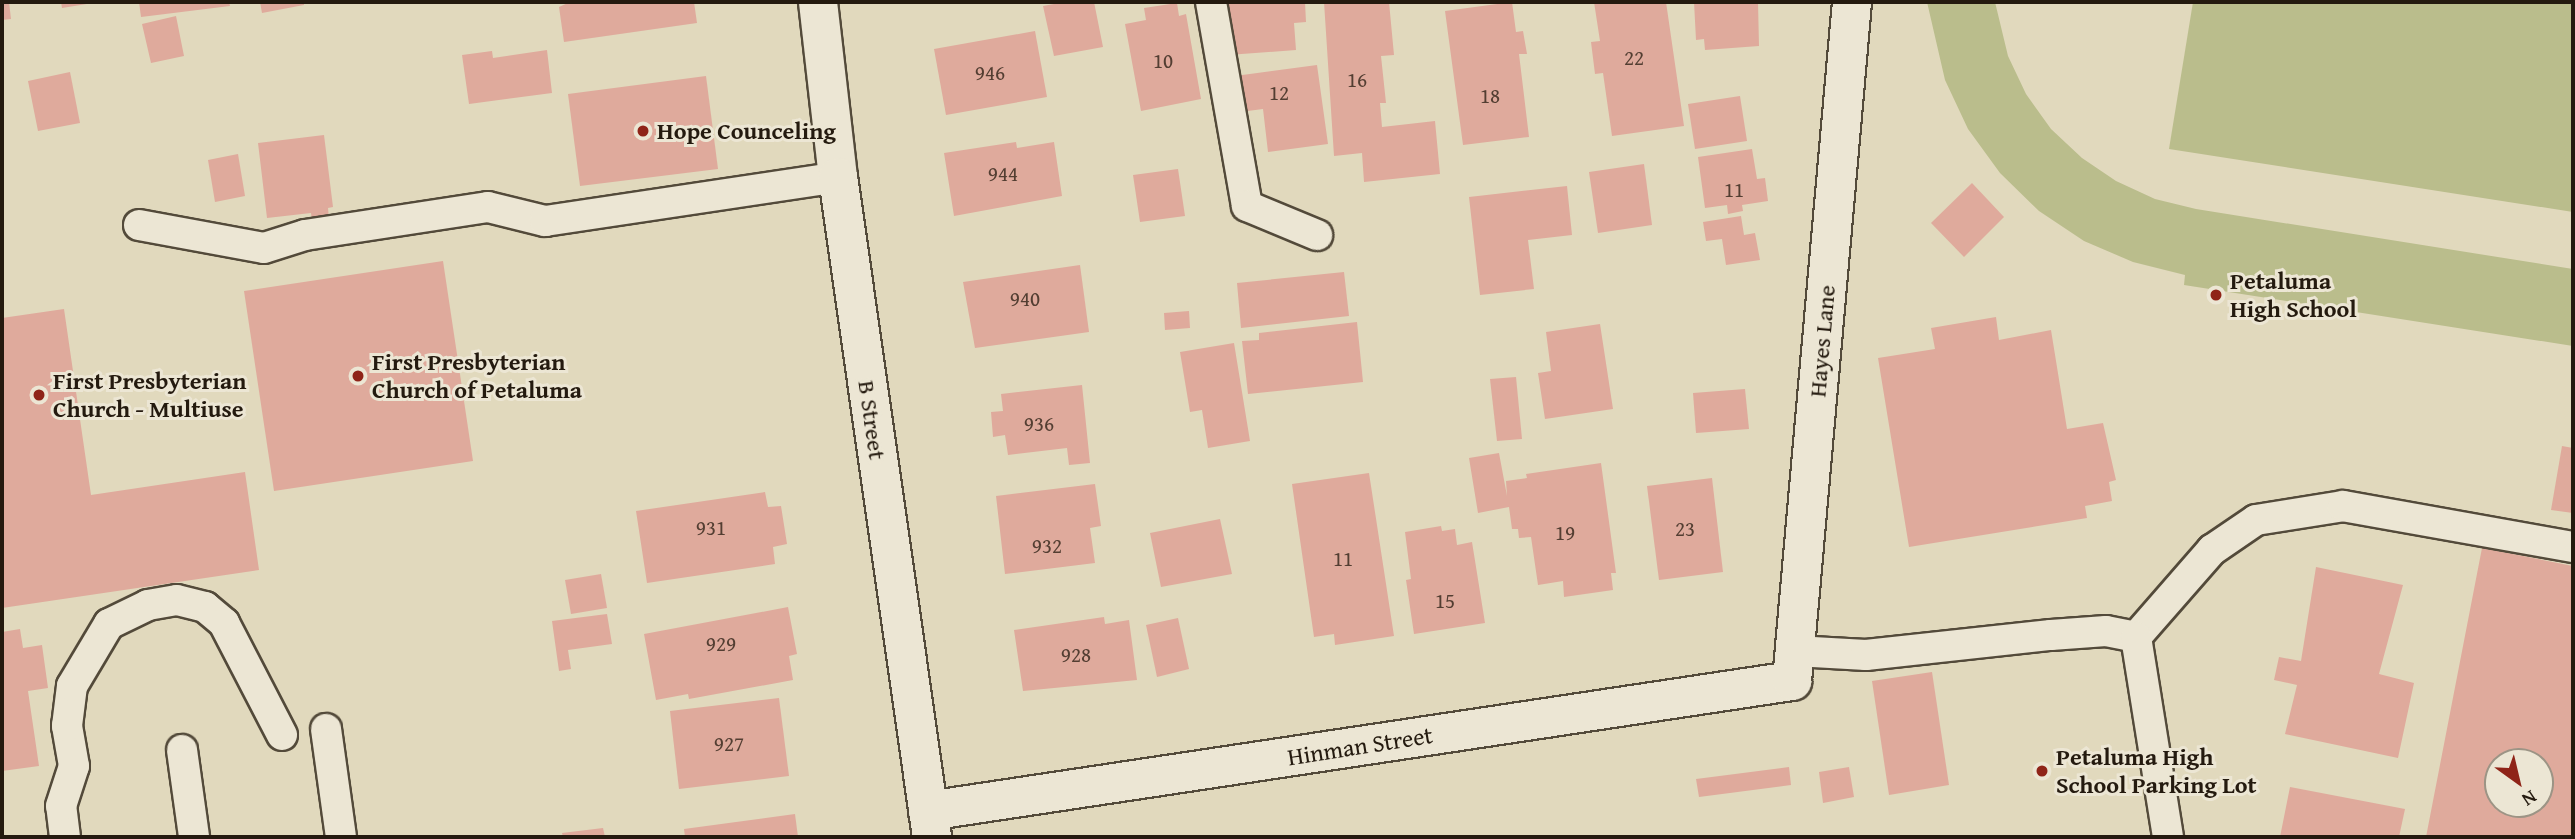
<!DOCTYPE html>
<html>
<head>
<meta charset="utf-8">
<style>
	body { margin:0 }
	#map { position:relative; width:2575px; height:839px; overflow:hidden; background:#e1d9bd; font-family:"Gentium Book Plus",serif }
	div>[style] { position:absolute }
	.green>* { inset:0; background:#babd8c }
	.building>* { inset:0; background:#dfaa9c }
	.roads { filter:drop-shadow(2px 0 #534a3a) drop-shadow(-2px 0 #534a3a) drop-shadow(0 2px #534a3a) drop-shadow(0 -2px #534a3a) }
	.service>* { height:30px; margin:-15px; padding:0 15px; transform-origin:15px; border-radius:15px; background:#ece6d4 }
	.minor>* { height:38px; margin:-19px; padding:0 19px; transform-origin:19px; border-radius:19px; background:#ece6d4 }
	.tertiary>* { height:38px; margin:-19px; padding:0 19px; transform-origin:19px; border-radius:19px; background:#ece6d4 }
	.dots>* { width:19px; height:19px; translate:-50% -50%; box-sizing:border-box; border:4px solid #ece6d4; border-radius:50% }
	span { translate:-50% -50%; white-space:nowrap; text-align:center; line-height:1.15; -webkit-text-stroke:6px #ece6d4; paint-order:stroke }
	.number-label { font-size:21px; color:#533e32 }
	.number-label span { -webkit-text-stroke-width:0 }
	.poi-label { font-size:24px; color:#241a0f; font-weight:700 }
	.left { translate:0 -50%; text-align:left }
	.street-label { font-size:24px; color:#241a0f }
	.frame { position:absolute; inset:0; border:4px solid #241a0f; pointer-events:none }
	.north { position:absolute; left:2484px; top:748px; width:70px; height:70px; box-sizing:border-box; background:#ece6d4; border:2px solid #9c9485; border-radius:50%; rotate:146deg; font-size:19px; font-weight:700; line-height:28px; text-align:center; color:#241a0f }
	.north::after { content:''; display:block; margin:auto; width:24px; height:32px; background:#8f2418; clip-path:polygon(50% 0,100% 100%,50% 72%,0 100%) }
</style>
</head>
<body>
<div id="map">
	<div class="green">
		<i style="clip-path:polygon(1927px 2px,1995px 2px,2008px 56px,2026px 94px,2051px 129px,2082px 158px,2116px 181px,2155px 199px,2196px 209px,2573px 269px,2573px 346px,2184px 285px,2185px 275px,2133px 262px,2084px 241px,2039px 211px,2000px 173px,1968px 129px,1945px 80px)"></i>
		<i style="clip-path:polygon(2193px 2px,2573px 2px,2573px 212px,2169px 149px)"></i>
	</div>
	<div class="building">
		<i style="clip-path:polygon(2px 2px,9px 2px,11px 19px,2px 20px)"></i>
		<i style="clip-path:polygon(61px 2px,93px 2px,93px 3px,62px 8px)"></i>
		<i style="clip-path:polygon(139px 2px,229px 2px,230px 6px,141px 17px)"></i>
		<i style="clip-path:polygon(260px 2px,304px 2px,304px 5px,262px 13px)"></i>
		<i style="clip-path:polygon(570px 2px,694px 2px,697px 23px,564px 42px,559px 7px)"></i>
		<i style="clip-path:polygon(1065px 2px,1094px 2px,1103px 47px,1054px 56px,1043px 6px)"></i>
		<i style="clip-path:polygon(1224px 2px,1305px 2px,1306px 22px,1294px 23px,1296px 50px,1228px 55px)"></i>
		<i style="clip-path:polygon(1324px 2px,1389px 2px,1394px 55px,1381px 56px,1386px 103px,1380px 103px,1382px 127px,1435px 121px,1440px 174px,1364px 182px,1362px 153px,1334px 156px)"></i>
		<i style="clip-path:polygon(1512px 2px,1516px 32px,1523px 31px,1527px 54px,1519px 54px,1529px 137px,1463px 145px,1445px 11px)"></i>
		<i style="clip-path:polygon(1594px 2px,1666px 2px,1684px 126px,1612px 136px,1603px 73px,1595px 74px,1591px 42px,1600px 41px)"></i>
		<i style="clip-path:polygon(1694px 2px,1758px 2px,1759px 46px,1705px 50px,1704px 39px,1696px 40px)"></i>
		<i style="clip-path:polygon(1177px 3px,1179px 16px,1186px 14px,1201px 99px,1141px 111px,1125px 24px,1146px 20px,1144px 8px)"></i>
		<i style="clip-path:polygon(176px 16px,184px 56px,151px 63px,142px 24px)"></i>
		<i style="clip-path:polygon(1035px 31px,1047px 97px,946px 115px,934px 49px)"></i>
		<i style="clip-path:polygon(547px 50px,552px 93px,469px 104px,462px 55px,492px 51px,493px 58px)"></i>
		<i style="clip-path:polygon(1317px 65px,1328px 144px,1268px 152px,1263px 109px,1240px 112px,1235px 76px)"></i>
		<i style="clip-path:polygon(70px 72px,80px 123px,38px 131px,28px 81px)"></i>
		<i style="clip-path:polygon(706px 76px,718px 169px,580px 186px,568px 94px)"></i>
		<i style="clip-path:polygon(1740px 96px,1747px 141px,1695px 149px,1688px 104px)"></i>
		<i style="clip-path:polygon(324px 135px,333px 207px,328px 208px,329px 219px,312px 221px,311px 213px,267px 218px,258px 143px)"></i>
		<i style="clip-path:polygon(1016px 142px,1017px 148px,1054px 142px,1062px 196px,954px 216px,944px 153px)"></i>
		<i style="clip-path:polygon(1752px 149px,1757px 179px,1765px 178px,1768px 201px,1742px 205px,1743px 211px,1728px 214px,1727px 205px,1705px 208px,1698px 157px)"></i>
		<i style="clip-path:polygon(238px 154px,245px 196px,215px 202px,208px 160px)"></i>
		<i style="clip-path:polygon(1644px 164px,1652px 225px,1598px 233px,1589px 172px)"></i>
		<i style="clip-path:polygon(1178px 169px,1185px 216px,1140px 222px,1133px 175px)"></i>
		<i style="clip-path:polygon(1972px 183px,2004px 217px,1964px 257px,1931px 223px)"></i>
		<i style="clip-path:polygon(1567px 186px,1572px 235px,1528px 240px,1534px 289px,1480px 295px,1469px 197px)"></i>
		<i style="clip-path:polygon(1741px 216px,1744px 235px,1755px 233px,1760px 260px,1726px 265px,1722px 239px,1706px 241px,1703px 222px)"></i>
		<i style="clip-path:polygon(443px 261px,473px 461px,274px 491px,244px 291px)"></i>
		<i style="clip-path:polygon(1080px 265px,1089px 332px,975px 348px,963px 282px)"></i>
		<i style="clip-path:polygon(1344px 272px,1349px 316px,1241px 328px,1237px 283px)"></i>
		<i style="clip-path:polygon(64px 309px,91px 495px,245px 472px,259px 570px,2px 608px,2px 318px)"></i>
		<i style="clip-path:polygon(1189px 311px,1190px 328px,1165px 330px,1164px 313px)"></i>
		<i style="clip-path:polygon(1996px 317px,1999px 340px,2051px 330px,2067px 429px,2103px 423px,2116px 480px,2109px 482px,2112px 501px,2085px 506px,2087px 518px,1909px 547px,1878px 358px,1935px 349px,1931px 328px)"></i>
		<i style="clip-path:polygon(1357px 322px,1363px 382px,1248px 394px,1242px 341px,1259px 340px,1259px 333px)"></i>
		<i style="clip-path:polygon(1600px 324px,1613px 409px,1545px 419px,1538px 373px,1551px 371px,1546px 332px)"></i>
		<i style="clip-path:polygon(1234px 343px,1250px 441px,1208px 448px,1202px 410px,1190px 412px,1180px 352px)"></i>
		<i style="clip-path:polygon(1516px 377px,1522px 439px,1497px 441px,1490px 379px)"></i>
		<i style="clip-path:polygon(1082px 385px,1090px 463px,1069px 465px,1067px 448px,1008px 455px,1005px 435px,993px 437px,991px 412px,1003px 411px,1001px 394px)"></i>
		<i style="clip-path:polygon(1745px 389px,1749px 429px,1696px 433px,1693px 393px)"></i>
		<i style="clip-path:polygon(2562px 446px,2573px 448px,2573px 513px,2551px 510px)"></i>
		<i style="clip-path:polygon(1499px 453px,1507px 496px,1506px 481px,1527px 478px,1526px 474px,1601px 463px,1616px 573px,1611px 573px,1613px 590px,1564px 597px,1563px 581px,1538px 585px,1531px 537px,1519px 538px,1518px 529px,1512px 529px,1509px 507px,1478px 513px,1469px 458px)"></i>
		<i style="clip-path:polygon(1369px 473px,1394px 636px,1335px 645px,1334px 634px,1314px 637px,1292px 484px)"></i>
		<i style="clip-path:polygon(1712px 478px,1723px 572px,1659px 580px,1647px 486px)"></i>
		<i style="clip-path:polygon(1095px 484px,1101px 526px,1090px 528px,1095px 563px,1005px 574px,996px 496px)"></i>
		<i style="clip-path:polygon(765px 492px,768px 507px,781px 506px,787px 544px,773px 547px,775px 564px,647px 583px,636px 511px)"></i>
		<i style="clip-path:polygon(1220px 519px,1232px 574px,1161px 587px,1150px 533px)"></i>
		<i style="clip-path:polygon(1441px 526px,1442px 531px,1455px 529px,1457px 545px,1472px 542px,1485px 623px,1414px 634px,1406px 580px,1411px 579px,1405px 532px)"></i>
		<i style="clip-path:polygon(evenodd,2482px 548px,2573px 566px,2573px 837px,2426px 837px,2482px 548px,2498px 762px,2540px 762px,2540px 804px,2498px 804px,2498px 762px)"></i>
		<i style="clip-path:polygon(2316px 567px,2403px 585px,2379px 674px,2414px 683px,2398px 758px,2285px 734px,2297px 685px,2274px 680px,2279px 657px,2301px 661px)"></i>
		<i style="clip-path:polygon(601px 574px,607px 608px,571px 614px,565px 580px)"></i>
		<i style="clip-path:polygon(788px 607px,797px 654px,789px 656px,793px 680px,689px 699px,688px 694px,656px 700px,644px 634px)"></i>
		<i style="clip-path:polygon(607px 614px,612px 644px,568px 650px,571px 669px,559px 671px,552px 621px)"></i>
		<i style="clip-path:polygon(1104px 617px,1105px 624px,1129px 620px,1137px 680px,1023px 691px,1014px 630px)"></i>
		<i style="clip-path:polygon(1178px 618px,1189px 669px,1157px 677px,1146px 625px)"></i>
		<i style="clip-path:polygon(20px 629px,23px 648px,42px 645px,48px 688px,28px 691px,39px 766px,2px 771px,2px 632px)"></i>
		<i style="clip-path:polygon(1932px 672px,1949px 785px,1889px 795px,1872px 681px)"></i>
		<i style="clip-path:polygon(779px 698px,789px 776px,679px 789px,670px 711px)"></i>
		<i style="clip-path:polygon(1789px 767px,1791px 785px,1699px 797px,1696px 779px)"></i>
		<i style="clip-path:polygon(1849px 767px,1854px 797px,1823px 803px,1819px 772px)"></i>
		<i style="clip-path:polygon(2290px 787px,2405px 809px,2399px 837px,2280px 837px)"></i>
		<i style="clip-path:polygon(795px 814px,798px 837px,685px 837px,684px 829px)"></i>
		<i style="clip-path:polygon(603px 828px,605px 837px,563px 837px,562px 833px)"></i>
	</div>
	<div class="roads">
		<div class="service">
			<i style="left:1211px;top:2px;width:207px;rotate:80deg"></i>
			<i style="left:1247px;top:206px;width:76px;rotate:22.5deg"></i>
			<i style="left:139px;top:225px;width:127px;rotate:10.4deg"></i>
			<i style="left:264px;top:248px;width:43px;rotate:-17.6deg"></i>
			<i style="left:305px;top:235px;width:185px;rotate:-8.7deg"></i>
			<i style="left:488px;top:207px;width:59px;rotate:13.8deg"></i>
			<i style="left:545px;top:221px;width:296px;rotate:-8.5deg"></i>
			<i style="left:2136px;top:637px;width:116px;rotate:-48.9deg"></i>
			<i style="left:2212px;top:550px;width:53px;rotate:-34.3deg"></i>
			<i style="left:2256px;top:520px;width:88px;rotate:-9.1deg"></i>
			<i style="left:2343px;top:506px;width:234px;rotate:10.1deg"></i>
			<i style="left:1795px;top:651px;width:71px;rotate:3.2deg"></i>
			<i style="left:1866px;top:655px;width:186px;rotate:-6.2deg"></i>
			<i style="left:2051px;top:635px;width:55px;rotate:-4.2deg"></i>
			<i style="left:2106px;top:631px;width:31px;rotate:11deg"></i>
			<i style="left:2136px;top:637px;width:203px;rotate:80.9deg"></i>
			<i style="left:326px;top:729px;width:109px;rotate:82.1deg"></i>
			<i style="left:182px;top:750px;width:88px;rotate:82.1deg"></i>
			<i style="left:65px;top:837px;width:31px;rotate:-97deg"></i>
			<i style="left:61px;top:806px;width:42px;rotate:-72deg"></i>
			<i style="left:74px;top:766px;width:41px;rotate:-99.9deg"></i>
			<i style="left:67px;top:726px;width:40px;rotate:-82.9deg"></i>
			<i style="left:72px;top:686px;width:72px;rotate:-59.2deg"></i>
			<i style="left:109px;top:624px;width:43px;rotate:-26deg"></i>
			<i style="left:148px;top:605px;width:29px;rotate:-10deg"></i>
			<i style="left:177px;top:600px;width:29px;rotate:14deg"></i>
			<i style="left:205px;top:607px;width:25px;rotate:40deg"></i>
			<i style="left:224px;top:623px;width:126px;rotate:62.6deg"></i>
		</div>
		<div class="minor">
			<i style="left:928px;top:811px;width:874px;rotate:-8.56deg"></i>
			<i style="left:1792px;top:681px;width:682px;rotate:-84.95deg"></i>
		</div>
		<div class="tertiary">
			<i style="left:818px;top:2px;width:176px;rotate:83.5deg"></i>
			<i style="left:838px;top:177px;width:667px;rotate:81.89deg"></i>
		</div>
	</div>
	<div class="dots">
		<i style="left:643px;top:131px;background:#8f2418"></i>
		<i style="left:2216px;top:295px;background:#8f2418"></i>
		<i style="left:358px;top:376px;background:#8f2418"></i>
		<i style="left:39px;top:395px;background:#8f2418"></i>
		<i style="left:2042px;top:771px;background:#8f2418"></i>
	</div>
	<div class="number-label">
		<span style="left:1634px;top:58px">22</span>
		<span style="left:1163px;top:61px">10</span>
		<span style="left:990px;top:73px">946</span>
		<span style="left:1357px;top:80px">16</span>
		<span style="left:1279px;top:93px">12</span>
		<span style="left:1490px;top:96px">18</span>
		<span style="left:1003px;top:174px">944</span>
		<span style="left:1734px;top:190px">11</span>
		<span style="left:1025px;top:299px">940</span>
		<span style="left:1039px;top:424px">936</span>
		<span style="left:711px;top:528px">931</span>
		<span style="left:1685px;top:529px">23</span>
		<span style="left:1565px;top:533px">19</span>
		<span style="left:1047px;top:546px">932</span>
		<span style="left:1343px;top:559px">11</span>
		<span style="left:1445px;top:601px">15</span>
		<span style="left:721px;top:644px">929</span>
		<span style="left:1076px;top:655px">928</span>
		<span style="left:729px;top:744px">927</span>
	</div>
	<div class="poi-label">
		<span class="left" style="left:657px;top:131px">Hope Counceling</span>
		<span class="left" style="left:2230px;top:295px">Petaluma<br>High School</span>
		<span class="left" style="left:372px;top:376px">First Presbyterian<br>Church of Petaluma</span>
		<span class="left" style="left:53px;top:395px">First Presbyterian<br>Church - Multiuse</span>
		<span class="left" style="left:2056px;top:771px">Petaluma High<br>School Parking Lot</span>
	</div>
	<div class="street-label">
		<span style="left:1822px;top:341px;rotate:-85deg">Hayes Lane</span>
		<span style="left:872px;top:420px;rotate:82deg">B Street</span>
		<span style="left:1360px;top:746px;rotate:-9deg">Hinman Street</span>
	</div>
	<div class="frame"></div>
	<div class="north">N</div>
</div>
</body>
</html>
